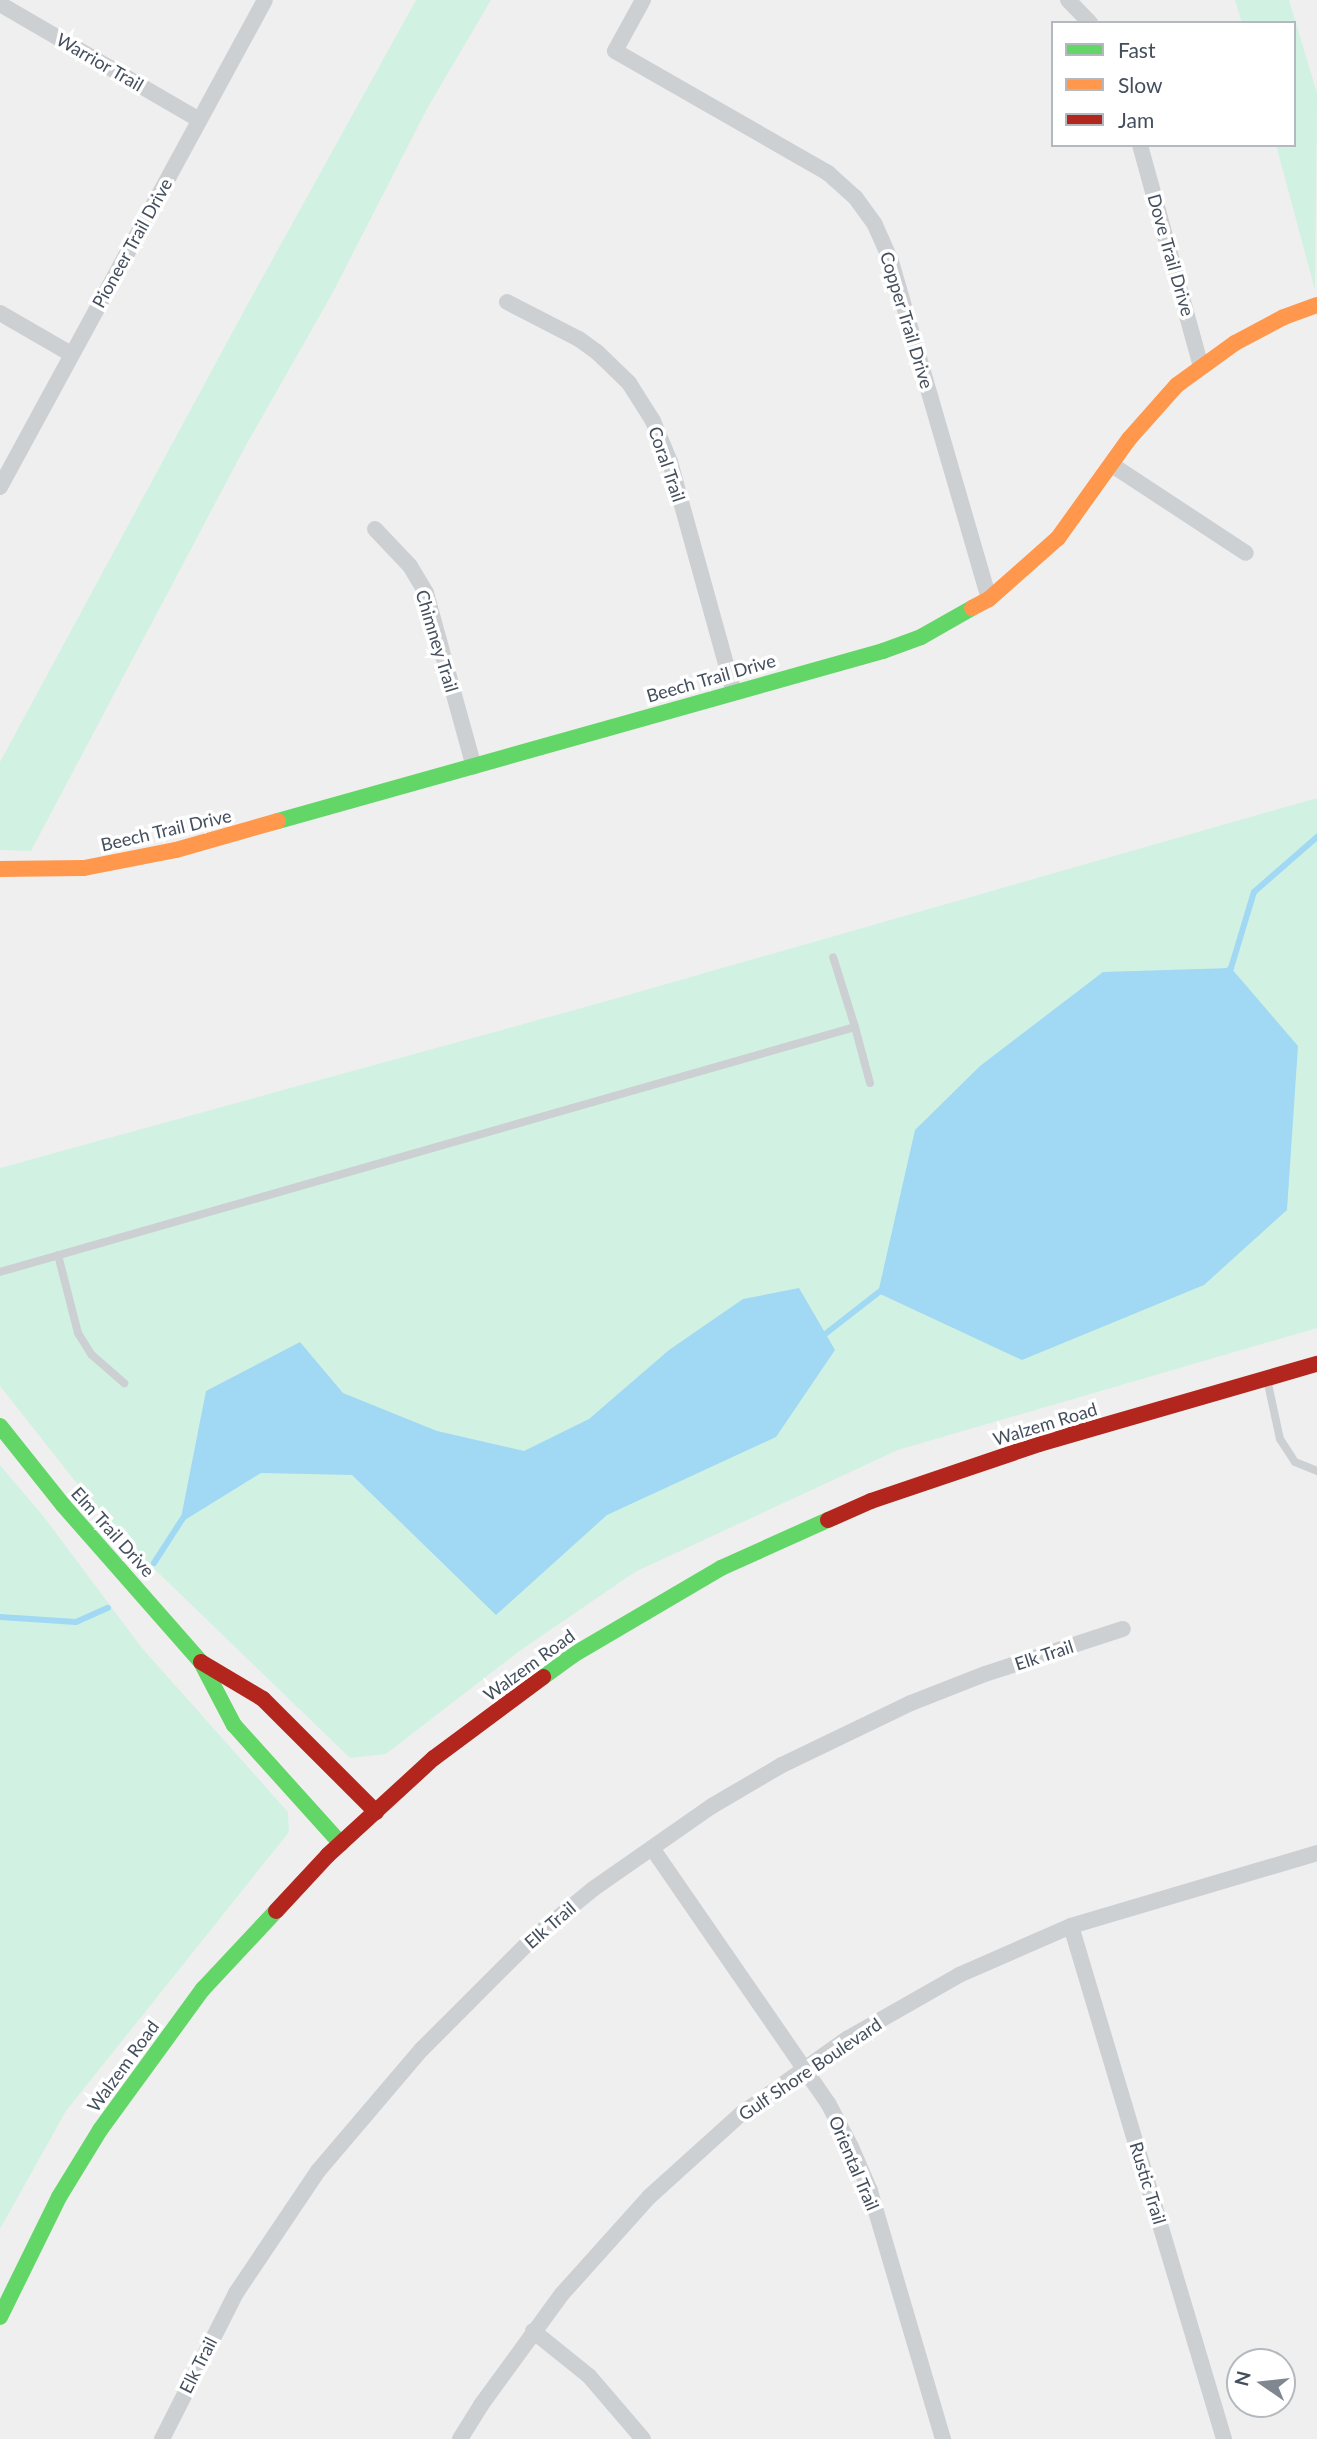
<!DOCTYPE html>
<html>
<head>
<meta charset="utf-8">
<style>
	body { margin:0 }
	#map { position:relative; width:1317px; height:2439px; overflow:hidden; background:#f0efef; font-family:Lato,sans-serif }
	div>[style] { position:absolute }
	.green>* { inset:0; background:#d1f2e2 }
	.water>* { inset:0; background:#a1d8f4 }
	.stream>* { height:6px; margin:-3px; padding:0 3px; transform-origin:3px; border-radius:3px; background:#a1d8f4 }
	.lane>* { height:8px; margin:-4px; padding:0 4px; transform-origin:4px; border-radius:4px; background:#cdd0d3 }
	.street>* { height:16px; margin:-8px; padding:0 8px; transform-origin:8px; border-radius:8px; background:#cdd0d3 }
	.fast>* { height:16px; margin:-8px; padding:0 8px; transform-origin:8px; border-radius:8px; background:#63d668 }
	.slow>* { height:16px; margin:-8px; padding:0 8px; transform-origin:8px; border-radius:8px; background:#ff974d }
	.jam>* { height:16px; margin:-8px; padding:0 8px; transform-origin:8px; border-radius:8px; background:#b3261e }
	span { translate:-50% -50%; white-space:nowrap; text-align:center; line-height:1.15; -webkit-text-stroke:7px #fff; paint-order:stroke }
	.street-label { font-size:18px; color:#444f5e }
	.legend { position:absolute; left:1051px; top:21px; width:245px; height:126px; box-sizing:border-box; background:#fff; border:2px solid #b4b9bf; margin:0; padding:9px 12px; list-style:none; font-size:21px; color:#444f5e }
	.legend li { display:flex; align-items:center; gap:14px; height:35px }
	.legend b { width:35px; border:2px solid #b4b9bf }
	.north { position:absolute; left:1226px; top:2348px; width:70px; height:70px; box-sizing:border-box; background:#fff; border:2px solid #b4b9bf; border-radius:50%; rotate:284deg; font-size:19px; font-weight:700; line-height:28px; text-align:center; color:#444f5e }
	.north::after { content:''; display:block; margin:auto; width:24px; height:32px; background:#808791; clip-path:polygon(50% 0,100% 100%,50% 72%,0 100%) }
</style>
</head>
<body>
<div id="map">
	<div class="green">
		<i style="clip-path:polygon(416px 0,491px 0,428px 107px,332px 294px,245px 447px,31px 851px,0 850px,0 762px,245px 309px)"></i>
		<i style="clip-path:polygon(1235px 0,1289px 0,1317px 93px,1315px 290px,1276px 145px,1294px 145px,1294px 23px,1242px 23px)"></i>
		<i style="clip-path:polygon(1317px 798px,1317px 1328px,898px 1450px,635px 1572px,518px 1652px,386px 1754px,350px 1758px,112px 1528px,0 1386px,0 1168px,614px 999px)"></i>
		<i style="clip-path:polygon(0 1465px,44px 1517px,142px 1648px,288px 1812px,289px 1832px,66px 2111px,0 2229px)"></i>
	</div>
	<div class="water">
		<i style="clip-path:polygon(1231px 968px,1298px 1046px,1287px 1210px,1204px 1285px,1022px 1360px,878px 1293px,915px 1130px,980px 1066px,1103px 972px)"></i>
		<i style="clip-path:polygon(799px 1288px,835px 1350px,776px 1437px,607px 1515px,496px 1615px,352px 1475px,261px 1473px,180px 1523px,206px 1391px,300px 1342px,343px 1393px,437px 1431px,524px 1451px,589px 1419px,669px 1350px,743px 1299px)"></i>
	</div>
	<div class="stream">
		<i style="left:1225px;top:973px;width:8px;rotate:-40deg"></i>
		<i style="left:1231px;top:968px;width:79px;rotate:-73.2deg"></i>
		<i style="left:1254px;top:892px;width:84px;rotate:-41.1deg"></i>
		<i style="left:820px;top:1338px;width:80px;rotate:-37.9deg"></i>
		<i style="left:154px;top:1563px;width:54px;rotate:-57.2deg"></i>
		<i style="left:0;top:1617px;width:76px;rotate:3.8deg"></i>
		<i style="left:76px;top:1622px;width:35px;rotate:-24deg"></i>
	</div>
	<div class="lane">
		<i style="left:855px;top:1027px;width:58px;rotate:75deg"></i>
		<i style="left:58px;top:1255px;width:81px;rotate:75.6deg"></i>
		<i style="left:78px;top:1333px;width:26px;rotate:58deg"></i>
		<i style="left:92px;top:1355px;width:43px;rotate:41.2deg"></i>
		<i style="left:0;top:1272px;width:889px;rotate:-15.99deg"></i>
		<i style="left:855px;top:1027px;width:73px;rotate:-107.4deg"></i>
		<i style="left:1267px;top:1379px;width:61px;rotate:77.8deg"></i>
		<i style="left:1280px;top:1439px;width:27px;rotate:57deg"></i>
		<i style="left:1295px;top:1462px;width:24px;rotate:22deg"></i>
	</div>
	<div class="street">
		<i style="left:643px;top:0;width:58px;rotate:118.8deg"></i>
		<i style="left:615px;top:51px;width:245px;rotate:29.8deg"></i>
		<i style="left:828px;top:173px;width:36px;rotate:42deg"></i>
		<i style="left:855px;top:197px;width:34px;rotate:54deg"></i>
		<i style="left:875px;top:225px;width:36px;rotate:66deg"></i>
		<i style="left:890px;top:258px;width:355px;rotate:73.8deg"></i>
		<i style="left:1068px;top:0;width:32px;rotate:46deg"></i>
		<i style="left:0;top:4px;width:230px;rotate:30.2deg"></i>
		<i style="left:1140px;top:145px;width:229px;rotate:74.6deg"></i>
		<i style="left:507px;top:302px;width:81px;rotate:27.2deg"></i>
		<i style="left:579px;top:339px;width:22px;rotate:36deg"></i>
		<i style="left:597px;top:352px;width:45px;rotate:44.1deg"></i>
		<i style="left:629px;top:383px;width:45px;rotate:57.7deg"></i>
		<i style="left:653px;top:421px;width:44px;rotate:67.5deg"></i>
		<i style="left:670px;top:462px;width:239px;rotate:74.5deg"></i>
		<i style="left:0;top:313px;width:82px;rotate:30deg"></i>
		<i style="left:1112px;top:465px;width:160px;rotate:33.3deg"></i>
		<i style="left:0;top:487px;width:554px;rotate:-61.45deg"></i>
		<i style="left:375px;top:529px;width:51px;rotate:46.6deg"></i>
		<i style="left:410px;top:566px;width:31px;rotate:59deg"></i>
		<i style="left:426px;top:593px;width:180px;rotate:74.6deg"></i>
		<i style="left:652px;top:1848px;width:310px;rotate:55.4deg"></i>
		<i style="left:828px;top:2103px;width:50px;rotate:62.4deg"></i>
		<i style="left:851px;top:2147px;width:48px;rotate:66.6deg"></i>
		<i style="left:870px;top:2191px;width:259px;rotate:73.6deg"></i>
		<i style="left:1071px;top:1926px;width:535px;rotate:73.39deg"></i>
		<i style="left:533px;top:2331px;width:72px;rotate:38.8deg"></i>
		<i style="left:589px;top:2376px;width:83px;rotate:49.4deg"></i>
		<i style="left:162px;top:2439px;width:164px;rotate:-63.1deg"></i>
		<i style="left:236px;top:2293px;width:147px;rotate:-56.1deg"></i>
		<i style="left:318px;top:2171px;width:160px;rotate:-49.6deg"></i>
		<i style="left:422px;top:2049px;width:157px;rotate:-45deg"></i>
		<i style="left:533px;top:1938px;width:77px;rotate:-39.2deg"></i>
		<i style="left:593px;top:1889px;width:145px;rotate:-34.9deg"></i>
		<i style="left:712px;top:1806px;width:81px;rotate:-30.4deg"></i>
		<i style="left:782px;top:1765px;width:143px;rotate:-25.7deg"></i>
		<i style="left:911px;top:1703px;width:79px;rotate:-21.4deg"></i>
		<i style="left:985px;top:1674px;width:145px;rotate:-18.1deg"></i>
		<i style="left:460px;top:2439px;width:40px;rotate:-58deg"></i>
		<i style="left:481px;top:2405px;width:137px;rotate:-53.9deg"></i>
		<i style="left:562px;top:2294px;width:130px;rotate:-48.1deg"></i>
		<i style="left:649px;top:2197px;width:124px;rotate:-42.1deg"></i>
		<i style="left:741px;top:2114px;width:130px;rotate:-35.3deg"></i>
		<i style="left:847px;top:2039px;width:129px;rotate:-29.7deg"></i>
		<i style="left:959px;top:1975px;width:122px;rotate:-23.6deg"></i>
		<i style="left:1071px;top:1926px;width:257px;rotate:-16.5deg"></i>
	</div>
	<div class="fast">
		<i style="left:278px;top:821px;width:628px;rotate:-15.69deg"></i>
		<i style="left:883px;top:651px;width:40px;rotate:-20.2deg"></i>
		<i style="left:921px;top:637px;width:59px;rotate:-29.6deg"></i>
		<i style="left:0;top:1426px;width:101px;rotate:51.4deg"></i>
		<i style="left:63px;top:1505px;width:209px;rotate:48.7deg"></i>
		<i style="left:201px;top:1662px;width:71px;rotate:62.4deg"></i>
		<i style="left:234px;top:1725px;width:160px;rotate:48deg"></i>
		<i style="left:543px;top:1677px;width:37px;rotate:-36deg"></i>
		<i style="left:573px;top:1655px;width:172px;rotate:-30.4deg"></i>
		<i style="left:721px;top:1568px;width:117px;rotate:-24.2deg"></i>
		<i style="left:0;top:2317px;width:134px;rotate:-63.8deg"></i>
		<i style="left:59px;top:2197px;width:79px;rotate:-58.5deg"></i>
		<i style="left:100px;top:2130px;width:175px;rotate:-53.9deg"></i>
		<i style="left:203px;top:1989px;width:107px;rotate:-46.9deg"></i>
	</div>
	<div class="slow">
		<i style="left:972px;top:608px;width:19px;rotate:-28deg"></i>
		<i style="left:989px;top:599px;width:92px;rotate:-41.5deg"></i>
		<i style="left:1058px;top:538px;width:122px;rotate:-54.4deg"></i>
		<i style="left:1129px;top:439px;width:72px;rotate:-48.4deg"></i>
		<i style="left:1177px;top:385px;width:72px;rotate:-35.9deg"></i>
		<i style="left:1235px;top:343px;width:55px;rotate:-28deg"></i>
		<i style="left:1284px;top:317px;width:35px;rotate:-20deg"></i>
		<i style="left:0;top:869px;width:84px;rotate:-0.7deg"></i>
		<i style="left:84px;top:868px;width:94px;rotate:-11.1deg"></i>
		<i style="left:176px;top:850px;width:106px;rotate:-15.9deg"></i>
	</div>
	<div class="jam">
		<i style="left:828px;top:1520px;width:47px;rotate:-23.8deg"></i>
		<i style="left:871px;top:1501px;width:177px;rotate:-18.7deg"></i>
		<i style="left:1039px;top:1444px;width:289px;rotate:-16.1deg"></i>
		<i style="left:201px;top:1662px;width:72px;rotate:30.8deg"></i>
		<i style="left:263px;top:1699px;width:160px;rotate:45deg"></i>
		<i style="left:276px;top:1911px;width:76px;rotate:-47.1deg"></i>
		<i style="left:328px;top:1855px;width:144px;rotate:-42.5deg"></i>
		<i style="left:434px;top:1758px;width:136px;rotate:-36.6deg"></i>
	</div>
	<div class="street-label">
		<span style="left:100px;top:62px;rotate:30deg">Warrior Trail</span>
		<span style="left:132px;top:243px;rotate:-61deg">Pioneer Trail Drive</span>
		<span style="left:1171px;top:255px;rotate:74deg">Dove Trail Drive</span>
		<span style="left:907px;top:320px;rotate:73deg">Copper Trail Drive</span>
		<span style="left:667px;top:464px;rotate:71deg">Coral Trail</span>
		<span style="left:437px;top:641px;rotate:73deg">Chimney Trail</span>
		<span style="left:711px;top:678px;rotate:-16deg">Beech Trail Drive</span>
		<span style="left:166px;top:830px;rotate:-13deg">Beech Trail Drive</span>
		<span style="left:1045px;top:1424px;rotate:-17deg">Walzem Road</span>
		<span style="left:113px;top:1532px;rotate:48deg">Elm Trail Drive</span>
		<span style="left:1044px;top:1655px;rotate:-18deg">Elk Trail</span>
		<span style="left:529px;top:1665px;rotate:-36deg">Walzem Road</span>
		<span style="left:550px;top:1925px;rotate:-41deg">Elk Trail</span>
		<span style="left:123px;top:2066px;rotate:-54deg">Walzem Road</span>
		<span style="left:810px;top:2069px;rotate:-34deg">Gulf Shore Boulevard</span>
		<span style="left:854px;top:2163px;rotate:67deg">Oriental Trail</span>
		<span style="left:1148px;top:2183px;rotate:73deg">Rustic Trail</span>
		<span style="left:198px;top:2365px;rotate:-63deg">Elk Trail</span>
	</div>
	<ul class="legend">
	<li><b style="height:9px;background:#63d668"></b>Fast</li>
	<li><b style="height:9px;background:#ff974d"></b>Slow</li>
	<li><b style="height:9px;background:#b3261e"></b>Jam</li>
	</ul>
	<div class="north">N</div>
</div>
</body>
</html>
